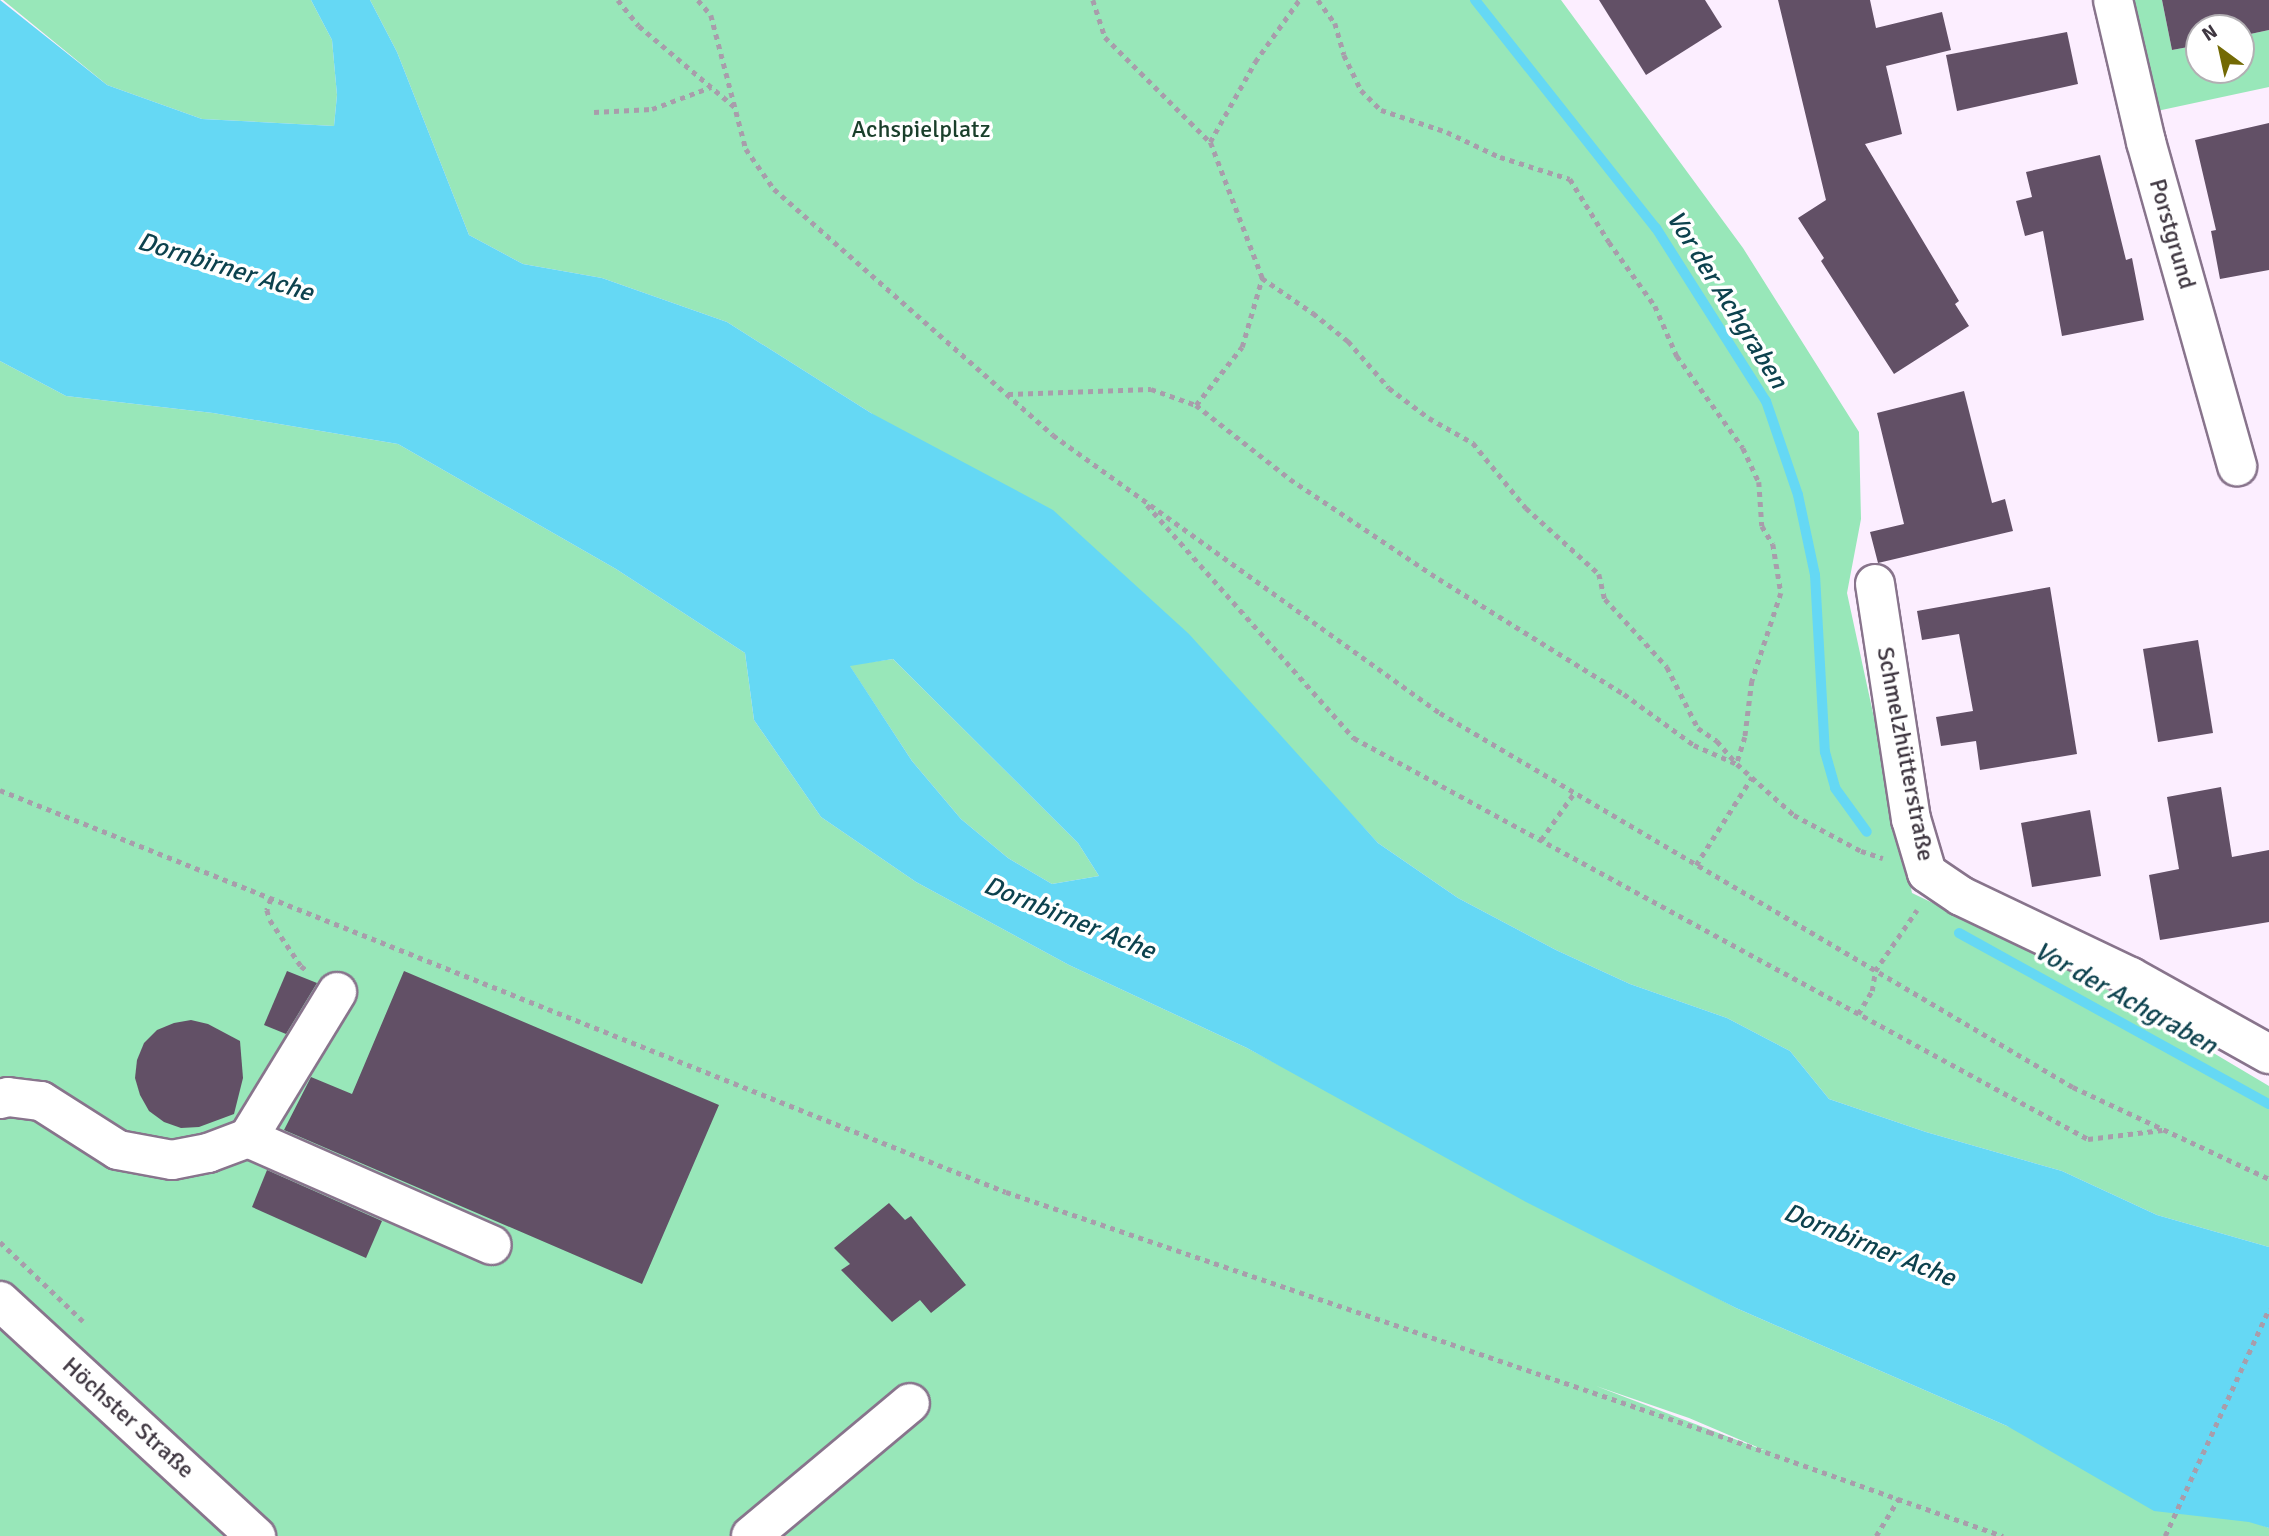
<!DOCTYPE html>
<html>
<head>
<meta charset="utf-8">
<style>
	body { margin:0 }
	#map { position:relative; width:2269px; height:1536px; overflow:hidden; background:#fceeff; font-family:Signika,sans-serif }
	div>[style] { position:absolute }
	.green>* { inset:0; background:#98e7b9 }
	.water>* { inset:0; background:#65d8f4 }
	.stream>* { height:10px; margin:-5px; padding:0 5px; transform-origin:5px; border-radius:5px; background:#65d8f4 }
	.building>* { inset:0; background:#625066 }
	.path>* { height:4.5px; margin-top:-2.25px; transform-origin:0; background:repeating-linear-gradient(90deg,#a89dab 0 5px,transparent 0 10px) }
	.roads { filter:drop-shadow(2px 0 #88748c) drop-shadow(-2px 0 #88748c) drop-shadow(0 2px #88748c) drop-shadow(0 -2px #88748c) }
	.minor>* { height:38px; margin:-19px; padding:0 19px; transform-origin:19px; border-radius:19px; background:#fff }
	.major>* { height:38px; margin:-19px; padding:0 19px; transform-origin:19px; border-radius:19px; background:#fff }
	span { translate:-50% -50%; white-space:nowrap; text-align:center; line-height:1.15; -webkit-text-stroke:7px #fff; paint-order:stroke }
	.park-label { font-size:24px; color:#1a3f2b }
	.street-label { font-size:24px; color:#3f3741 }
	.water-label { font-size:26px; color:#0d424e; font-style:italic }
	.north { position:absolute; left:2185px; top:14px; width:70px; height:70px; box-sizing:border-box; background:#fff; border:2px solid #b2afb3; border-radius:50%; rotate:327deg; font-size:19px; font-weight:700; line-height:28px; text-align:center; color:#3f3741 }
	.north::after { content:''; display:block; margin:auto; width:24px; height:32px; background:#736a04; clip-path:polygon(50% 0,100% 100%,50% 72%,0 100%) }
</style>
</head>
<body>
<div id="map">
	<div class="green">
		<i style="clip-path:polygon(3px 0,311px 0,332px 40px,337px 95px,334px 126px,202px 119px,107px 85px)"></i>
		<i style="clip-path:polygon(370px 0,1561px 0,1743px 248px,1859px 432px,1861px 519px,1847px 593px,1912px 893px,2082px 975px,2269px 1086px,2269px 1247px,2157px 1215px,2062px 1171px,1926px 1132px,1829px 1099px,1790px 1051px,1727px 1018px,1630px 984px,1556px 950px,1458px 898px,1378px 843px,1288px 746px,871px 413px,727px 322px,602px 278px,523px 264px,469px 235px,397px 52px)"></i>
		<i style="clip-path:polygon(2131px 0,2162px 0,2172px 50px,2199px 45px,2199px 70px,2241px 70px,2241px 36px,2269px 30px,2269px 87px,2157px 111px)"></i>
		<i style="clip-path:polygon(evenodd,0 361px,66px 396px,213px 413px,398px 444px,616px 569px,745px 653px,754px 720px,821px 817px,916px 882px,1069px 965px,1247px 1048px,1736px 1308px,2007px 1426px,2269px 1528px,2269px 1536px,0 1536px,0 361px,1596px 1386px,1689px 1418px,1764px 1450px,1763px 1450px,1596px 1386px)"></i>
		<i style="clip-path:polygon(893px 659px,1078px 843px,1099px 876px,1052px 884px,1008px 858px,961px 819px,912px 761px,849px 665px)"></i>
	</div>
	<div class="water">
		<i style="clip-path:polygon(evenodd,0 0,107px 85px,202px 119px,334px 126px,337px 95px,332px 40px,311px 0,370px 0,397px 52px,469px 235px,523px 264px,602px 278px,727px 322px,871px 413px,1053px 510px,1189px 634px,1378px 843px,1458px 898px,1556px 950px,1630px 984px,1727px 1018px,1790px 1051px,1829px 1099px,1926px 1132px,2062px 1171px,2157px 1215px,2269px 1247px,2269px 1528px,2249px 1522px,2154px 1511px,2007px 1426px,1736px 1308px,1526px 1202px,1247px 1048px,1069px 965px,916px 882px,821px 817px,754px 720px,745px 653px,616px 569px,398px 444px,213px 413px,66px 396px,0 361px,0 0,893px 659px,1078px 843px,1099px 876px,1052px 884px,1008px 858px,961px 819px,912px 761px,850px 666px,893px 659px)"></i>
	</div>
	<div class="stream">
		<i style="left:1475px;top:0;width:291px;rotate:51.6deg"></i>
		<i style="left:1656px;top:228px;width:205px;rotate:57.6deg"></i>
		<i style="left:1766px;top:401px;width:99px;rotate:71.2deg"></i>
		<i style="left:1798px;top:495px;width:82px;rotate:78deg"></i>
		<i style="left:1815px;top:575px;width:177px;rotate:86.8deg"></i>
		<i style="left:1825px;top:752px;width:37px;rotate:74deg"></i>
		<i style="left:1835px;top:788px;width:54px;rotate:54deg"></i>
		<i style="left:1959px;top:933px;width:354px;rotate:28.9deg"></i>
	</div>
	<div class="building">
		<i style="clip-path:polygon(1599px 0,1705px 0,1722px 27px,1646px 75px)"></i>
		<i style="clip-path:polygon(1778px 0,1870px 0,1876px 28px,1942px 12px,1951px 50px,1886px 66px,1902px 134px,1865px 144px,1959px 301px,1955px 304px,1969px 326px,1894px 374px,1821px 261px,1824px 258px,1798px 218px,1826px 200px)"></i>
		<i style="clip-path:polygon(2162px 0,2269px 0,2269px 30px,2241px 36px,2241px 28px,2199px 28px,2199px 45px,2172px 50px)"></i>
		<i style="clip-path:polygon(2067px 32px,2078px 84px,1957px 111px,1946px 55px)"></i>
		<i style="clip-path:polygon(2269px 123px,2269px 270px,2220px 279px,2211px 231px,2216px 230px,2195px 140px)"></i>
		<i style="clip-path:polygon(2100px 155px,2126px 260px,2132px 258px,2144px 320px,2062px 336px,2043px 231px,2025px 236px,2016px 201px,2032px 197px,2026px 172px)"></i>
		<i style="clip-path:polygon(1964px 391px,1992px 503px,2005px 499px,2013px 531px,1878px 563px,1870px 532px,1904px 524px,1877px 413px)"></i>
		<i style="clip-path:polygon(2050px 587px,2077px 754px,1980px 770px,1976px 741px,1941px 746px,1936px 717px,1973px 711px,1959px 634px,1922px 640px,1917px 611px)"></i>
		<i style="clip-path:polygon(2198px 640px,2213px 733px,2158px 742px,2143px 649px)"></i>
		<i style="clip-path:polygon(2221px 787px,2232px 857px,2269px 850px,2269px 922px,2160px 940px,2149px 875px,2179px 869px,2167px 797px)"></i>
		<i style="clip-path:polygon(2090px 810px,2101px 876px,2032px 887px,2021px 823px)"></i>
		<i style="clip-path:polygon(287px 971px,317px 983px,286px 1034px,264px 1025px)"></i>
		<i style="clip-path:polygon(404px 971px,719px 1105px,642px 1284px,284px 1130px,311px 1077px,352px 1094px)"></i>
		<i style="clip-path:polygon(191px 1020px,208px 1024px,240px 1041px,243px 1078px,234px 1114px,199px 1127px,181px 1128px,164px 1122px,149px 1111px,140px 1095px,135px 1078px,137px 1060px,144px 1043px,157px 1030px,174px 1023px)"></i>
		<i style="clip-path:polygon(267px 1170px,382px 1221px,366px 1258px,252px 1207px)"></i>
		<i style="clip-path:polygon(889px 1203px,905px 1220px,911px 1216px,966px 1285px,931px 1313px,920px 1300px,892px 1322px,841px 1270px,850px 1264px,834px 1248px)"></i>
	</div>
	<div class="path">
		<i style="left:618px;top:0;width:33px;rotate:51deg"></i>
		<i style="left:639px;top:26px;width:126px;rotate:40.2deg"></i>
		<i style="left:698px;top:0;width:20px;rotate:49deg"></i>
		<i style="left:711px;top:15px;width:138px;rotate:75.4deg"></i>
		<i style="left:746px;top:149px;width:49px;rotate:55deg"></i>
		<i style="left:774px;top:189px;width:372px;rotate:41.4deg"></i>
		<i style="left:1053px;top:435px;width:477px;rotate:35.7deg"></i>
		<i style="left:1440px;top:713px;width:735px;rotate:30.58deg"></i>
		<i style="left:2073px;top:1087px;width:217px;rotate:25.1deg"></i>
		<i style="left:1093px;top:0;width:39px;rotate:72deg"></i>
		<i style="left:1105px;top:37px;width:148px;rotate:45deg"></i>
		<i style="left:1318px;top:0;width:29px;rotate:54deg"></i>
		<i style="left:1335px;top:23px;width:33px;rotate:74deg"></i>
		<i style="left:1344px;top:55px;width:39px;rotate:64deg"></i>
		<i style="left:1361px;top:90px;width:28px;rotate:45deg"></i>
		<i style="left:1381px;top:110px;width:70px;rotate:18.4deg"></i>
		<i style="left:1447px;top:132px;width:59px;rotate:25.3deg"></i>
		<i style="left:1500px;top:157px;width:73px;rotate:17.4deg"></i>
		<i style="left:1570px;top:179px;width:74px;rotate:58.2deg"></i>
		<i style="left:1609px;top:242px;width:79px;rotate:54.3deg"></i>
		<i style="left:1655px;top:306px;width:55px;rotate:66.3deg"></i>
		<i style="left:1677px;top:356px;width:113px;rotate:54.3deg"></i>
		<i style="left:1743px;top:448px;width:38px;rotate:65deg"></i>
		<i style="left:1759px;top:482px;width:44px;rotate:86.1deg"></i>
		<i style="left:1762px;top:526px;width:21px;rotate:59deg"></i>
		<i style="left:1773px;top:544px;width:50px;rotate:80.7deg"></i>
		<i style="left:1781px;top:593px;width:93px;rotate:108.2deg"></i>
		<i style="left:1752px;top:681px;width:56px;rotate:97.1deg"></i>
		<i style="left:1745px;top:737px;width:28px;rotate:107deg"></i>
		<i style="left:594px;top:112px;width:58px;rotate:-3deg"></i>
		<i style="left:652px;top:109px;width:63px;rotate:-20.4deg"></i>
		<i style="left:1262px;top:278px;width:62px;rotate:34.5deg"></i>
		<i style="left:1313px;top:313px;width:45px;rotate:38.7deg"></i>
		<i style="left:1348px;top:341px;width:62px;rotate:48.9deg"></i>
		<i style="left:1389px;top:388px;width:50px;rotate:36.9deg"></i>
		<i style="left:1429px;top:418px;width:51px;rotate:29.6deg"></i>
		<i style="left:1473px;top:443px;width:84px;rotate:50.8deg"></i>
		<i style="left:1526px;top:508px;width:98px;rotate:42.1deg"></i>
		<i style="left:1599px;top:574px;width:26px;rotate:77deg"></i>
		<i style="left:1605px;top:599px;width:92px;rotate:47.6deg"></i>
		<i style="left:1667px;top:667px;width:68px;rotate:63.1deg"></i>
		<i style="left:1698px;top:728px;width:23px;rotate:34deg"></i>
		<i style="left:1717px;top:741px;width:28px;rotate:49deg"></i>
		<i style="left:1008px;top:394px;width:143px;rotate:-2deg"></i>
		<i style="left:1151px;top:389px;width:48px;rotate:19.6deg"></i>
		<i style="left:1196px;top:405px;width:120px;rotate:38.2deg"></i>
		<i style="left:1290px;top:479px;width:179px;rotate:33.9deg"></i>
		<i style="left:1439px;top:579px;width:218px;rotate:31.9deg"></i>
		<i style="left:1624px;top:694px;width:87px;rotate:36.1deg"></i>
		<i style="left:1694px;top:745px;width:47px;rotate:23.8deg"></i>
		<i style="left:1737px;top:764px;width:76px;rotate:41.8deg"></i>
		<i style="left:1794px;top:815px;width:76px;rotate:28.2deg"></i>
		<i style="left:1861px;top:851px;width:23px;rotate:18deg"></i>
		<i style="left:1196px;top:405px;width:74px;rotate:-51.6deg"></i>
		<i style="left:1242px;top:347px;width:72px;rotate:-73.8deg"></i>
		<i style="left:1262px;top:278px;width:146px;rotate:-110.9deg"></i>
		<i style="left:1210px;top:142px;width:92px;rotate:-60.6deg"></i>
		<i style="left:1255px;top:62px;width:76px;rotate:-54.6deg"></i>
		<i style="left:1147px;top:505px;width:312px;rotate:48.4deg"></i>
		<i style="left:1354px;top:738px;width:836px;rotate:28.65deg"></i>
		<i style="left:2088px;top:1139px;width:75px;rotate:-6.9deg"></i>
		<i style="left:0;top:790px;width:1083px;rotate:21.78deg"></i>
		<i style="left:1006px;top:1192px;width:743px;rotate:18.85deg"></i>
		<i style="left:1709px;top:1432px;width:312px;rotate:19.5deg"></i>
		<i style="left:1541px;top:840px;width:57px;rotate:-54.9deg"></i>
		<i style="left:1696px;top:865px;width:104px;rotate:-57.5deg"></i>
		<i style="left:271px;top:899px;width:12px;rotate:110deg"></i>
		<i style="left:267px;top:910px;width:10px;rotate:73deg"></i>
		<i style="left:270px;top:920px;width:55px;rotate:56deg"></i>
		<i style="left:301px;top:966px;width:9px;rotate:36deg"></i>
		<i style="left:1858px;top:1014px;width:27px;rotate:-59deg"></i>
		<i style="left:1872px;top:991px;width:20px;rotate:-81deg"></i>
		<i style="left:1875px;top:971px;width:74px;rotate:-55.5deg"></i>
		<i style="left:0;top:1242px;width:115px;rotate:43.6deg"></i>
		<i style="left:1876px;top:1536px;width:44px;rotate:-58.8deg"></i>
		<i style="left:2165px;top:1536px;width:250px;rotate:-65.4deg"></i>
	</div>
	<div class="roads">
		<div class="minor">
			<i style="left:2113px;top:0;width:146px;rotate:76.9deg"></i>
			<i style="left:2146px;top:142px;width:337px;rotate:74.3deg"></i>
			<i style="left:1875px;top:584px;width:238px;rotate:81.3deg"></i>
			<i style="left:1911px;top:819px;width:56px;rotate:73.5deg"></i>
			<i style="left:1927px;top:873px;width:41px;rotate:34.1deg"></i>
			<i style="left:1961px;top:896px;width:188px;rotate:25.5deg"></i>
			<i style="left:2131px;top:977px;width:158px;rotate:29.2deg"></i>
			<i style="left:0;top:1099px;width:8px;rotate:-14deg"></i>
			<i style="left:8px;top:1097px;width:33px;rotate:7deg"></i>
			<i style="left:41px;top:1101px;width:91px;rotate:32.5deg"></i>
			<i style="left:118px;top:1150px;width:55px;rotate:10.5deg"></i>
			<i style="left:172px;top:1160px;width:37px;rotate:-11deg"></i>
			<i style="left:208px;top:1153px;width:43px;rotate:-20.6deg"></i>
			<i style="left:248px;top:1138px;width:171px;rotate:-58.6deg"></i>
			<i style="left:248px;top:1138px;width:266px;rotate:23.7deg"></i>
			<i style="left:751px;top:1536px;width:207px;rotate:-39.9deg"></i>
		</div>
		<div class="major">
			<i style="left:0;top:1301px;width:348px;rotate:42.6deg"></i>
		</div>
	</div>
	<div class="park-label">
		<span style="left:921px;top:130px">Achspielplatz</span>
	</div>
	<div class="street-label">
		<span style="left:2172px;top:234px;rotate:74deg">Porstgrund</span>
		<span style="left:1905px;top:754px;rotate:79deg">Schmelzhütterstraße</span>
		<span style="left:128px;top:1418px;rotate:42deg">Höchster Straße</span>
	</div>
	<div class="water-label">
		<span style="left:225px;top:268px;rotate:17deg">Dornbirner Ache</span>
		<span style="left:1726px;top:300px;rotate:58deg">Vor der Achgraben</span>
		<span style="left:1069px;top:919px;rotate:22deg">Dornbirner Ache</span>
		<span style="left:2125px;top:999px;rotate:29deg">Vor der Achgraben</span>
		<span style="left:1869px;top:1246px;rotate:22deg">Dornbirner Ache</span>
	</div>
	<div class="north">N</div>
</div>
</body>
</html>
